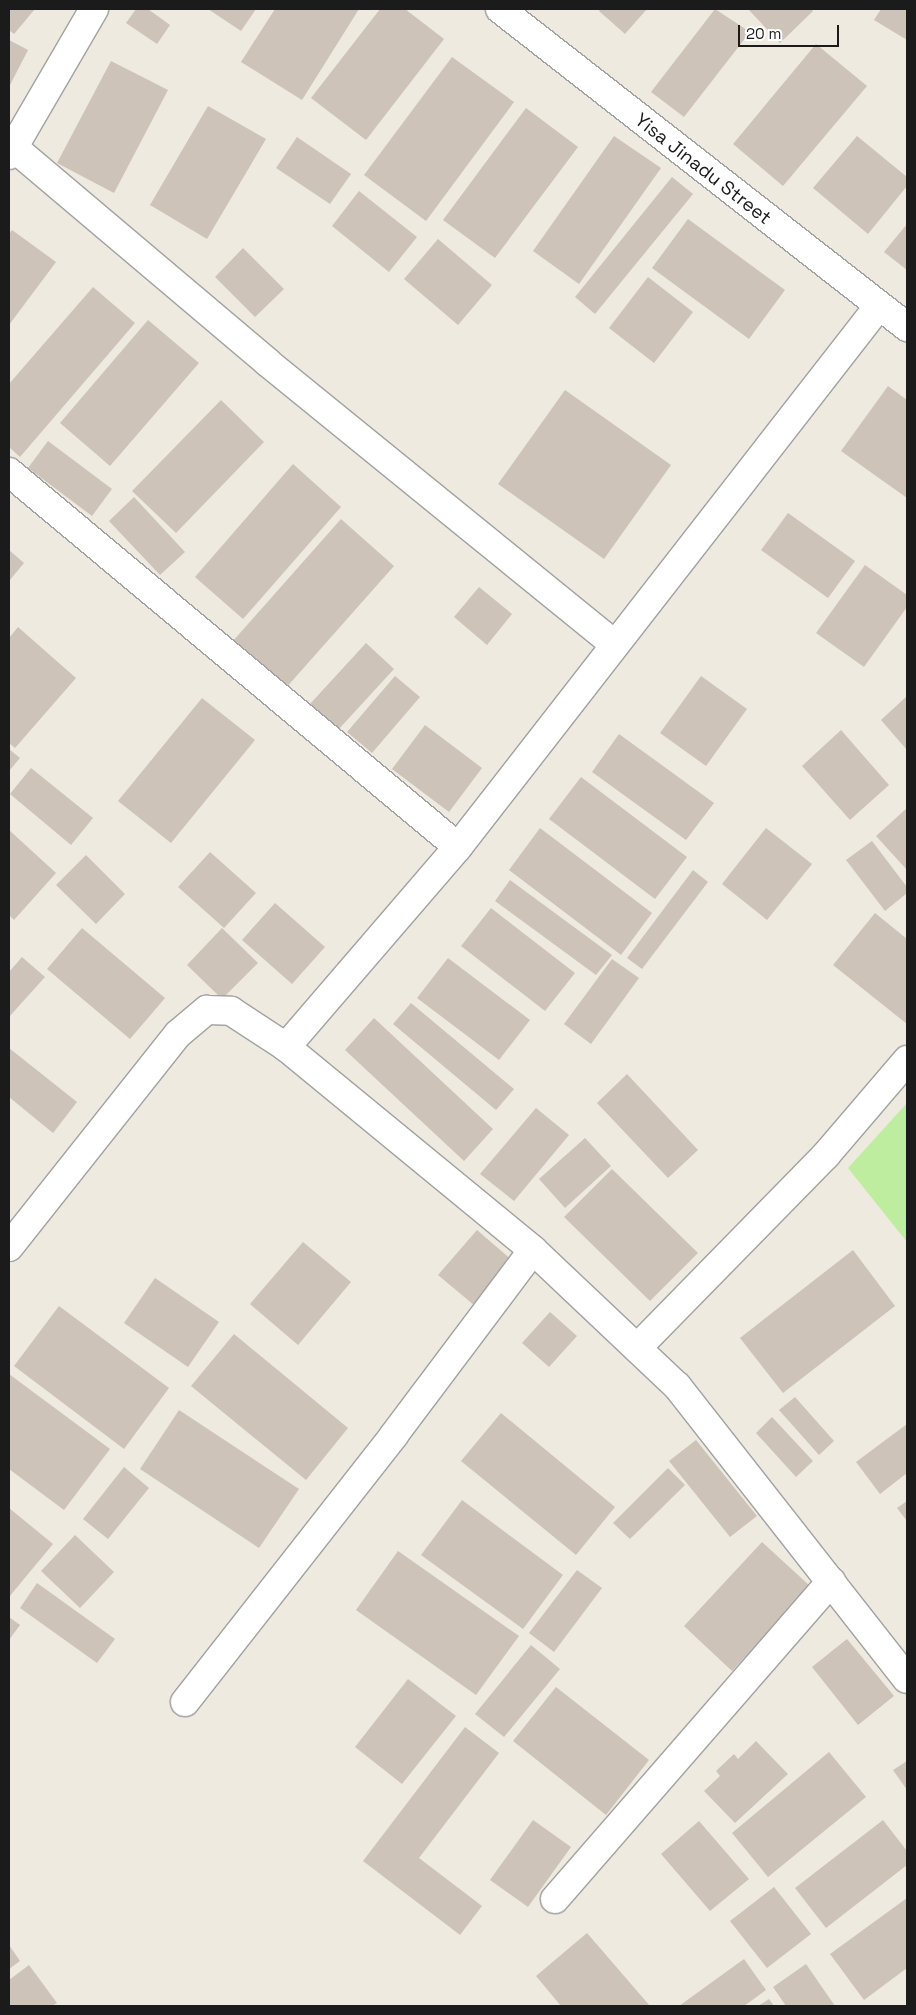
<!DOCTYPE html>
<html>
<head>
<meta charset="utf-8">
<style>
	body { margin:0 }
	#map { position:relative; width:916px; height:2015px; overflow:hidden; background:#eeeadf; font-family:"Space Grotesk",sans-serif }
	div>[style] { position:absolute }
	.grass>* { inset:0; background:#beed9f }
	.building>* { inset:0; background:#cdc3b8 }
	.roads { filter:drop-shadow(1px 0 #a2a2a2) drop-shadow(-1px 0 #a2a2a2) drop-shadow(0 1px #a2a2a2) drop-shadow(0 -1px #a2a2a2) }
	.minor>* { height:28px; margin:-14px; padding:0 14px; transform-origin:14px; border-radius:14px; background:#fff }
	span { translate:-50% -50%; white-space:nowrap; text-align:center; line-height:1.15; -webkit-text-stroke:4.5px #fff; paint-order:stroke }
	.street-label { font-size:19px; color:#1b1b1b }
	.frame { position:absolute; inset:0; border:10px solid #1b1b1b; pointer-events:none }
	.scale { position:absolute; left:738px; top:25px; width:101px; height:22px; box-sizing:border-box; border:2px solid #1b1b1b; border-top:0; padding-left:6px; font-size:15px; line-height:18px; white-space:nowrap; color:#1b1b1b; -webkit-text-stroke:4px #fff; paint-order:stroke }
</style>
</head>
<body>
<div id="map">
	<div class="grass">
		<i style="clip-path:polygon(907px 1103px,907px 1242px,848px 1168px)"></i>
	</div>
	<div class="building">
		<i style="clip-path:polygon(9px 9px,35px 9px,14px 34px,9px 30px)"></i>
		<i style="clip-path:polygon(136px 9px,148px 9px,170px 25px,157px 44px,126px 23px)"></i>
		<i style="clip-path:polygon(208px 9px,256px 9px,241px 31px)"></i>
		<i style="clip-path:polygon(275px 9px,359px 9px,302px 100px,241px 62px)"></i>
		<i style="clip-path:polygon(380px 9px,405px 9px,444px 39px,366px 140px,311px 98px)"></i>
		<i style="clip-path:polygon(600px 9px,647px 9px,625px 34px,599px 11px)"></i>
		<i style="clip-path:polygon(715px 9px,750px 32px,684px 117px,651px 92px)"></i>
		<i style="clip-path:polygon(748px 9px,811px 9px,813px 11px,780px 43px)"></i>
		<i style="clip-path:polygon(881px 9px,907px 9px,907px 40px,874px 20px)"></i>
		<i style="clip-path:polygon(9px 40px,28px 50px,9px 87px)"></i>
		<i style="clip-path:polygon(816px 44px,867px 86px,783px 186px,733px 144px)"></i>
		<i style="clip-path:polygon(452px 57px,514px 102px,426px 221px,364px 175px)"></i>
		<i style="clip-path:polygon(111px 61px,168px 90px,114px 193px,57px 163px)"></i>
		<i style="clip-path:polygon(208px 106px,266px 139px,207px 239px,150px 205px)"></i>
		<i style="clip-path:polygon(526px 108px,578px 147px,495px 258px,443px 220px)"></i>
		<i style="clip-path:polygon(614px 136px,661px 168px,579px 284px,533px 251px)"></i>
		<i style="clip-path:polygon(857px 136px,907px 177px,907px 186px,868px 234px,813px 188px)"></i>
		<i style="clip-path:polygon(297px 137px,351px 174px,330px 204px,276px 168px)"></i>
		<i style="clip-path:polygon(672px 177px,693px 194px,595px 314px,575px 297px)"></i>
		<i style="clip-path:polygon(359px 191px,417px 237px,389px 272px,332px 226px)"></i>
		<i style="clip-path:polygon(688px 219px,785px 290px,749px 339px,652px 268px)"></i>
		<i style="clip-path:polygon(907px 224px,907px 270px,884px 252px)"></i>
		<i style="clip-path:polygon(12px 230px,56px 262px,9px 325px,9px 234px)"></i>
		<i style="clip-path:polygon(438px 239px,492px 285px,458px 325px,404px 279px)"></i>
		<i style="clip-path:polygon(243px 248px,284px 289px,255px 317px,215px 277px)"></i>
		<i style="clip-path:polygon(648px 277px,693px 312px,654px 363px,609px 328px)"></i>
		<i style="clip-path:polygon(93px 287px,135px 323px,20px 457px,9px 447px,9px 384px)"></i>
		<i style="clip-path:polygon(148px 320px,199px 363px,110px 466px,60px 423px)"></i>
		<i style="clip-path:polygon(888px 386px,907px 400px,907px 498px,841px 451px)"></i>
		<i style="clip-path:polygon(565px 390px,671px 465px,604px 559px,498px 484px)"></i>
		<i style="clip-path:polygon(221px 400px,264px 442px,176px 533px,132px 491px)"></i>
		<i style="clip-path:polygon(48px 441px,112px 489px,92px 516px,28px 468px)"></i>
		<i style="clip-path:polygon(293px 464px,341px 507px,243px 619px,195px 577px)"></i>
		<i style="clip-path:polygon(134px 497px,185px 552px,160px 575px,109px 521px)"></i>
		<i style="clip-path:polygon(788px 513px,855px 561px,828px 598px,761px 550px)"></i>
		<i style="clip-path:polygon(341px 519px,394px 566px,285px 689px,232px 642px)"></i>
		<i style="clip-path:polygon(9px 550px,24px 563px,9px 581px)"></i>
		<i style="clip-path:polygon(865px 565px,907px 595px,907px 607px,864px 667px,816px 633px)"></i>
		<i style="clip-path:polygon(479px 587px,512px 614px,487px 645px,454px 617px)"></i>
		<i style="clip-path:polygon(18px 627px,76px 678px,15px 748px,9px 743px,9px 638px)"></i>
		<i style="clip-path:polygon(366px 643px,394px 669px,338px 730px,310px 704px)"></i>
		<i style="clip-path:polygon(395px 676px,420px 697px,372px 753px,347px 732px)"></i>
		<i style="clip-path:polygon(701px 676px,747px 709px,706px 766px,660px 733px)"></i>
		<i style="clip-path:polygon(907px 696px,907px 750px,881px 720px)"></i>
		<i style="clip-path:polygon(202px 698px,255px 740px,171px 843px,118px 801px)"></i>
		<i style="clip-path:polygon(425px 725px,482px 768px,449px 812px,392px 769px)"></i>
		<i style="clip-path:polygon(841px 730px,889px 785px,850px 820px,802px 766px)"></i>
		<i style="clip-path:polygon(619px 734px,714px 803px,686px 840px,592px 772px)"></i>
		<i style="clip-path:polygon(9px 749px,20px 758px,9px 771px)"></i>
		<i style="clip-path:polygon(31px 768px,93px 818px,71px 845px,10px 794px)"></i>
		<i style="clip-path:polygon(581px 777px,687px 857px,655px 899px,549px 819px)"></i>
		<i style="clip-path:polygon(907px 808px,907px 870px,876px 836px)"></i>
		<i style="clip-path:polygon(540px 828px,652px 913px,621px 955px,509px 870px)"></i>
		<i style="clip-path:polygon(766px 828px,812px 864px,767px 920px,722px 884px)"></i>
		<i style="clip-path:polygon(9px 830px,56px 873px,14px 920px,9px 915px)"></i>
		<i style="clip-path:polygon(872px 841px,907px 887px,907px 893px,885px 911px,846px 860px)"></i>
		<i style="clip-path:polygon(210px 852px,256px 893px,224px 928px,178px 887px)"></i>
		<i style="clip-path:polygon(86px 855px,125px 894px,96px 924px,56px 885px)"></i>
		<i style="clip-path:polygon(693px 870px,708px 882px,642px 969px,627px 958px)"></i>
		<i style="clip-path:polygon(510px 880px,612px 955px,596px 975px,495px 901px)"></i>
		<i style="clip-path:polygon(275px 903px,325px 947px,292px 984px,242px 940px)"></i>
		<i style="clip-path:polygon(491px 908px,575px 973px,545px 1011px,461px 946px)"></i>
		<i style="clip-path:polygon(875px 913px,907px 939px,907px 1024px,833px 965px)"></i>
		<i style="clip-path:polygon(82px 928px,165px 998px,130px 1039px,47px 969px)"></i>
		<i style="clip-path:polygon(222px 928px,258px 963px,222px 999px,187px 965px)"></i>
		<i style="clip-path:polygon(22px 957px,45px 977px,9px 1017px,9px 972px)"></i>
		<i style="clip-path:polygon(448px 958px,530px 1020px,499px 1060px,417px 998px)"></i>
		<i style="clip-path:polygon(612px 959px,639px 978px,591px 1044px,564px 1024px)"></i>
		<i style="clip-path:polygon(411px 1003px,514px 1089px,496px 1110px,393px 1024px)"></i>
		<i style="clip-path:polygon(374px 1018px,493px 1129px,464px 1161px,345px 1050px)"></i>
		<i style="clip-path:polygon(9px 1048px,77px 1102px,53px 1133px,9px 1097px)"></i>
		<i style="clip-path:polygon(627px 1074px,698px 1150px,668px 1178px,597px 1103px)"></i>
		<i style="clip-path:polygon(536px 1108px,569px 1135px,514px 1201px,480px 1174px)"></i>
		<i style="clip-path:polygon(585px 1138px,611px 1166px,565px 1208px,539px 1179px)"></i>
		<i style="clip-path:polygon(612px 1169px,698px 1253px,650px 1301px,564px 1217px)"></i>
		<i style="clip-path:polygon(477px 1230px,520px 1267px,481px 1311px,438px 1275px)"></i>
		<i style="clip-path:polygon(303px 1242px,351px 1282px,298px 1345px,250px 1304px)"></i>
		<i style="clip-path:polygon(853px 1250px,895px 1306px,783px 1393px,740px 1338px)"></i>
		<i style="clip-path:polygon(155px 1278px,219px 1322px,188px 1367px,124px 1323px)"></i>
		<i style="clip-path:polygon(59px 1306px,169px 1388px,124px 1449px,14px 1366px)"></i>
		<i style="clip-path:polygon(550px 1312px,577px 1336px,549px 1367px,522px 1343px)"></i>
		<i style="clip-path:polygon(234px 1334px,348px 1428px,306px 1480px,191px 1386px)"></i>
		<i style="clip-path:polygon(9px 1374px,110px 1449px,64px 1510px,9px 1469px)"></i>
		<i style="clip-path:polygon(795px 1397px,834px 1441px,819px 1455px,779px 1410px)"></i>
		<i style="clip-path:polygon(179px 1410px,299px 1489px,259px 1548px,140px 1469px)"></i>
		<i style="clip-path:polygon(501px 1413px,615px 1507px,576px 1555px,461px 1461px)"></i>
		<i style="clip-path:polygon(772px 1417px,813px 1461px,796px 1477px,756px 1433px)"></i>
		<i style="clip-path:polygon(907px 1424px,907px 1473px,880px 1494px,856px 1462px)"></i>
		<i style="clip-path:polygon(696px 1440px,757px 1516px,730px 1537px,669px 1461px)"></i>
		<i style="clip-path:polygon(124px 1467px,149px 1488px,108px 1539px,83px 1519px)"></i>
		<i style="clip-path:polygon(668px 1468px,685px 1485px,630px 1539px,613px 1523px)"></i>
		<i style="clip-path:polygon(462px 1500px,563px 1575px,523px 1629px,421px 1555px)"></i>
		<i style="clip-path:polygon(907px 1501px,907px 1521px,897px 1508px)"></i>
		<i style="clip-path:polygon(9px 1508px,53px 1544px,9px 1597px)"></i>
		<i style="clip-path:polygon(75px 1535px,114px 1572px,80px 1608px,41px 1571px)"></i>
		<i style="clip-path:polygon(762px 1542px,810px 1586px,732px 1671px,684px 1626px)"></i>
		<i style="clip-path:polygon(398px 1551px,519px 1636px,476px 1695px,356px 1610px)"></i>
		<i style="clip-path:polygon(577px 1570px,602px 1588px,554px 1652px,529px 1633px)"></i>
		<i style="clip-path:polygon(37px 1583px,115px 1639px,97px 1663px,20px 1608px)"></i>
		<i style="clip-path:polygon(9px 1617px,20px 1625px,9px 1640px)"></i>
		<i style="clip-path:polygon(847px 1639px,894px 1696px,858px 1725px,812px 1667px)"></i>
		<i style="clip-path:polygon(531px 1645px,560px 1669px,504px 1737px,475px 1714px)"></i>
		<i style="clip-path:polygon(408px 1679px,456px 1716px,402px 1784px,355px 1747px)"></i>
		<i style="clip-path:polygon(556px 1687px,649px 1760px,606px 1815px,513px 1741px)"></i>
		<i style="clip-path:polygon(465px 1727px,499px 1753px,419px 1858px,482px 1906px,460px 1935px,363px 1861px)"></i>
		<i style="clip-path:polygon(756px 1741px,788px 1774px,735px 1823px,704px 1791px,720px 1776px,716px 1771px,734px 1754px,738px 1759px)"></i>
		<i style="clip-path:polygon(829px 1752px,866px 1797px,768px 1877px,732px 1833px)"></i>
		<i style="clip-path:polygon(907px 1761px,907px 1790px,893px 1770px)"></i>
		<i style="clip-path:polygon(533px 1820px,571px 1847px,528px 1907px,490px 1880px)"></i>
		<i style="clip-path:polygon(883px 1820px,907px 1851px,907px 1865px,826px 1928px,795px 1888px)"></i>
		<i style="clip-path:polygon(699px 1821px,749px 1879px,710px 1911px,661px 1854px)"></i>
		<i style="clip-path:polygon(774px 1887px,811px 1934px,767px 1968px,730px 1921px)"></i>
		<i style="clip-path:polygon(907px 1898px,907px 1968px,864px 2000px,830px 1954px)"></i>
		<i style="clip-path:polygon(587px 1933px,650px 2006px,561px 2006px,536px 1976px)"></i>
		<i style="clip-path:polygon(9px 1945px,20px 1961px,9px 1969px)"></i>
		<i style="clip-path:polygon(744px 1959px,766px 1990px,744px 2006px,679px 2006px)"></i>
		<i style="clip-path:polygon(806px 1964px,835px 2006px,786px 2006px,773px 1987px)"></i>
		<i style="clip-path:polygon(29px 1965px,57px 2003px,52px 2006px,9px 2006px,9px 1980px)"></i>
		<i style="clip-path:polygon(769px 1999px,774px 2006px,758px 2006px)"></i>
	</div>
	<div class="roads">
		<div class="minor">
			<i style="left:500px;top:9px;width:517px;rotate:38deg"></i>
			<i style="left:13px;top:147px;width:333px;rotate:40.2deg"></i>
			<i style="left:267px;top:362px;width:447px;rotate:39.1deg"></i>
			<i style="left:9px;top:155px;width:169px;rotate:-59.8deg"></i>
			<i style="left:878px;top:307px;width:684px;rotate:127.87deg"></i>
			<i style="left:458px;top:847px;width:264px;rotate:130.7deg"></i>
			<i style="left:286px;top:1047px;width:320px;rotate:39.4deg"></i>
			<i style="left:533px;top:1250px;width:198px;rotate:43.4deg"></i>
			<i style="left:677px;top:1386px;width:372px;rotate:51.9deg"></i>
			<i style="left:9px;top:472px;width:585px;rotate:39.87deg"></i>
			<i style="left:9px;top:1247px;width:272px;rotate:-51.6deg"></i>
			<i style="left:178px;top:1034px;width:38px;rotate:-40deg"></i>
			<i style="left:207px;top:1010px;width:24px;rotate:2deg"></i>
			<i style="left:231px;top:1011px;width:66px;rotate:33.2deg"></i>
			<i style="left:637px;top:1348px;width:270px;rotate:-45.6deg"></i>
			<i style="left:826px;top:1155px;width:125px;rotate:-49.5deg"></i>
			<i style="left:185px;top:1702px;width:339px;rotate:-51.9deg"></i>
			<i style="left:394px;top:1435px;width:231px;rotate:-53.1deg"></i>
			<i style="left:555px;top:1899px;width:421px;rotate:-49deg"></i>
		</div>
	</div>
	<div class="street-label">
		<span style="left:703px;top:169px;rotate:38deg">Yisa Jinadu Street</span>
	</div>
	<div class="frame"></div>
	<div class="scale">20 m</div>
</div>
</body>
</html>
